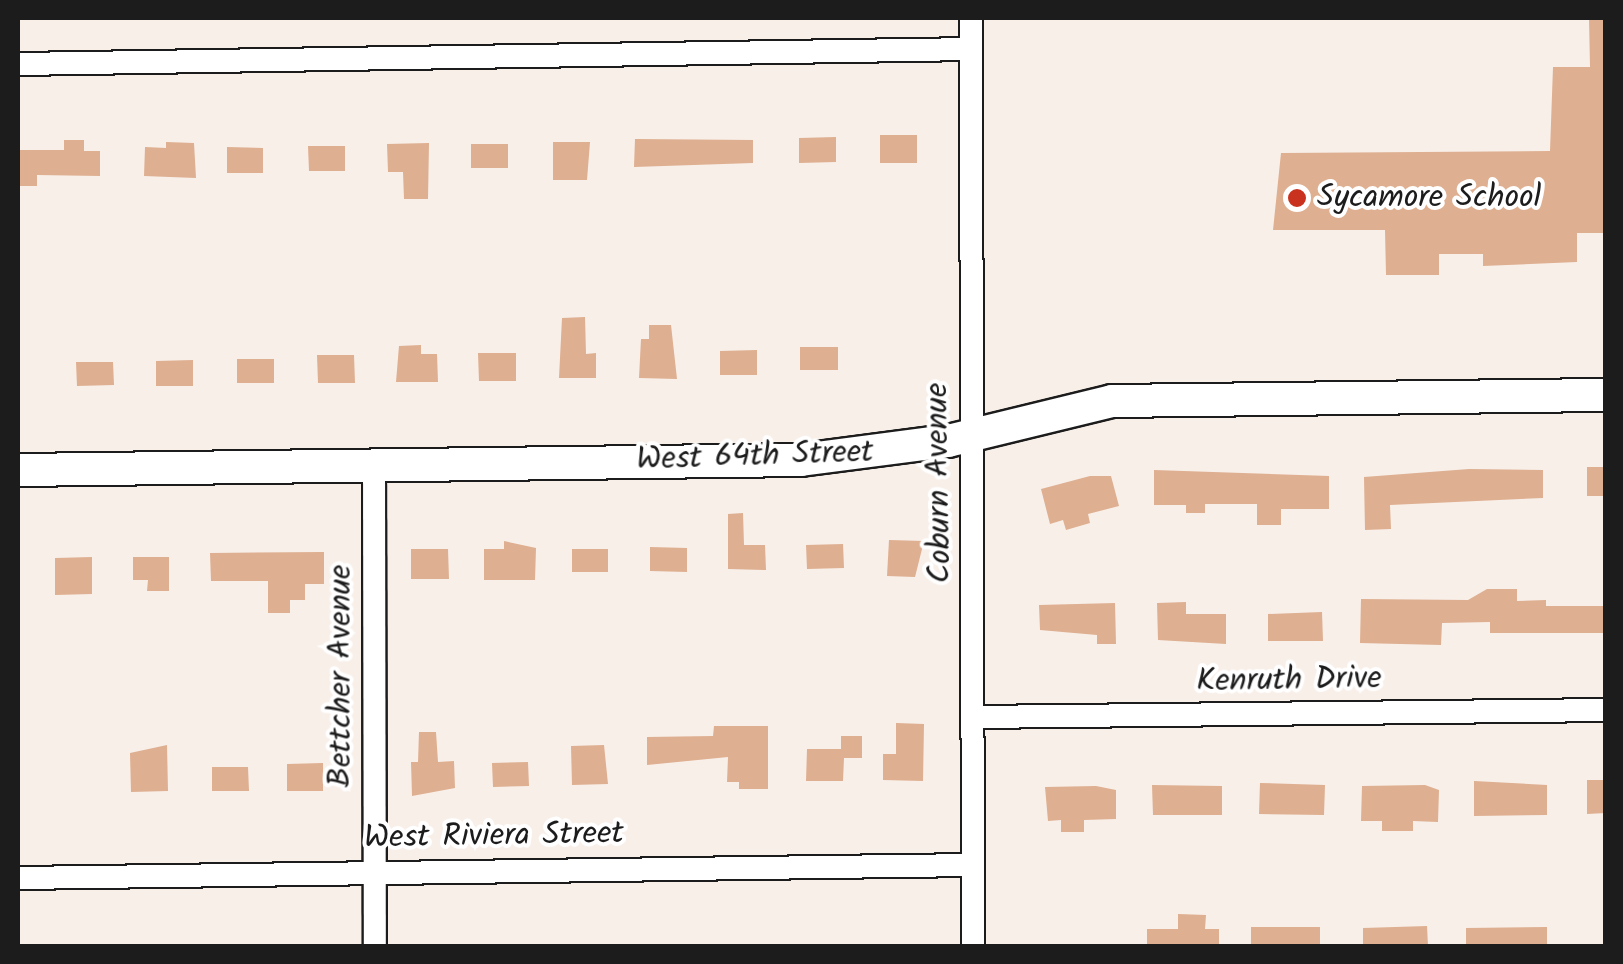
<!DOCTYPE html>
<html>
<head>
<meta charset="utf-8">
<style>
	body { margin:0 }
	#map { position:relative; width:1623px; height:964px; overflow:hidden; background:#f8efe9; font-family:Kalam,sans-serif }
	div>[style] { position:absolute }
	.building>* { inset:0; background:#deaf90 }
	.roads { filter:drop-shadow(2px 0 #1c1c1c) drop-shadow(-2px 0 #1c1c1c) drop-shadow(0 2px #1c1c1c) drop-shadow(0 -2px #1c1c1c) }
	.street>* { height:22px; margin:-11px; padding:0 11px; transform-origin:11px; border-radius:11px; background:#fff }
	.secondary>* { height:32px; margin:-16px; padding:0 16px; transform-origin:16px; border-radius:16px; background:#fff }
	.dots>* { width:28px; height:28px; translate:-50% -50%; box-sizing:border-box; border:5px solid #fff; border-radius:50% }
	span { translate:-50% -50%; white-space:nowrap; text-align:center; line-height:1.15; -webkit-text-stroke:8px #fff; paint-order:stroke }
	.poi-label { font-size:32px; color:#1c1c1c }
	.left { translate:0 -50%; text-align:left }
	.street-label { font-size:32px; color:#1c1c1c }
	.frame { position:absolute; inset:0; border:20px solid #1c1c1c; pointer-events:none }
</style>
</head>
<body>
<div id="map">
	<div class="building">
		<i style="clip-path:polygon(1589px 18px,1606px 18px,1606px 233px,1577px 233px,1577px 262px,1483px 266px,1483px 254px,1439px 254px,1439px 275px,1386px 275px,1385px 230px,1273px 230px,1281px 153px,1550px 151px,1553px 67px,1590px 67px)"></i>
		<i style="clip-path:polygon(880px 135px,917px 135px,917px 163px,880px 163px)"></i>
		<i style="clip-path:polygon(836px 137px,836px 162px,799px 163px,799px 138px)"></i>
		<i style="clip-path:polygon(635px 139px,753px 140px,753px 163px,634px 167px)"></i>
		<i style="clip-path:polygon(64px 140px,84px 140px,84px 151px,100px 151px,100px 176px,37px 175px,37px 186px,18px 186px,18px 150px,64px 150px)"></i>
		<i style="clip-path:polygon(166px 142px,194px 143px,196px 178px,144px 176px,145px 147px,166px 148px)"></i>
		<i style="clip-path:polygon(553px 142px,590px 142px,587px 180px,553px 180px)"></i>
		<i style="clip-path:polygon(429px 143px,428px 199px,404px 199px,403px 172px,388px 172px,387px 144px)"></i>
		<i style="clip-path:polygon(471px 144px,508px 144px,508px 168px,471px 168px)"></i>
		<i style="clip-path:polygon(308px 146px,345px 146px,345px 171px,309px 171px)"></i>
		<i style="clip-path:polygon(227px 147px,263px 148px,263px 173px,227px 173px)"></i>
		<i style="clip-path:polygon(585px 317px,586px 354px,596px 353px,596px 378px,559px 378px,562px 318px)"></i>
		<i style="clip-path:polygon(649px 325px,671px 325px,677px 379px,639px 378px,641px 339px,649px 339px)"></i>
		<i style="clip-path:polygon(421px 345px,421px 354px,437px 354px,438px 382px,396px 382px,399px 346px)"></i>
		<i style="clip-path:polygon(800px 347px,838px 347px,838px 370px,800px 370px)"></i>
		<i style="clip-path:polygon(757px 350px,757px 375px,720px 375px,720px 351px)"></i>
		<i style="clip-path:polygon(478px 353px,516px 353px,516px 381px,479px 381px)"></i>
		<i style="clip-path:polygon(317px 355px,354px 355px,355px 383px,318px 383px)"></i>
		<i style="clip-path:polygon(237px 359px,274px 359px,274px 383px,237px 383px)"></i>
		<i style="clip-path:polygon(193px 360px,193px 386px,156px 386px,156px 361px)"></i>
		<i style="clip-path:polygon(76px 362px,113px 362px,114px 385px,77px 386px)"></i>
		<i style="clip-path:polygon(1587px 467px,1606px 467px,1606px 496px,1587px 496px)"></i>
		<i style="clip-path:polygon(1469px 469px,1543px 470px,1543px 498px,1390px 505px,1391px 529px,1365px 530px,1364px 477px)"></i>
		<i style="clip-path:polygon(1154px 470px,1329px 476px,1329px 509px,1281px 509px,1281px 525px,1257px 525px,1257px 504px,1205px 504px,1205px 513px,1186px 513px,1186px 505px,1154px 505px)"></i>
		<i style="clip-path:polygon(1090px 476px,1111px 476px,1119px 506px,1088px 514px,1090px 523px,1066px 530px,1063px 520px,1050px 524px,1041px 489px)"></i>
		<i style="clip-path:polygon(743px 513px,744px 545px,765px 545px,766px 570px,728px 569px,728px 514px)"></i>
		<i style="clip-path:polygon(889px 540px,924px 541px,915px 577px,887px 576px)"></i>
		<i style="clip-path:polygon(504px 541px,536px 548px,535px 580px,484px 580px,484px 549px,504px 549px)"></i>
		<i style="clip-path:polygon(843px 544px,844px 568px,807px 569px,806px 545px)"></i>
		<i style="clip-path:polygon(650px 547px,687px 548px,687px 572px,650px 571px)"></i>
		<i style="clip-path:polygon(411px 549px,448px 549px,449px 579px,411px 579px)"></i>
		<i style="clip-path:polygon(572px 549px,608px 549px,608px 572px,572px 572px)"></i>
		<i style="clip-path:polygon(324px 552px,324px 584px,305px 584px,305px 600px,290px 600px,290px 613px,268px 613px,268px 581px,211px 581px,210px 553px)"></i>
		<i style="clip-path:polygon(92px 557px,92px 594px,55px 595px,55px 558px)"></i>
		<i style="clip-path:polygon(133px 557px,169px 557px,169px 591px,147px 591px,148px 580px,133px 580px)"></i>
		<i style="clip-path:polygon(1487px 589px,1517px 589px,1517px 601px,1546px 600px,1546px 606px,1606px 606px,1606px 633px,1490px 633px,1490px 622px,1442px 623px,1441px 645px,1360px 643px,1361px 599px,1468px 600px)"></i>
		<i style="clip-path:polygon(1186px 602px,1186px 614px,1226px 614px,1226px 644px,1158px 640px,1157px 603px)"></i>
		<i style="clip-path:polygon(1115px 603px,1116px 644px,1097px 644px,1097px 635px,1040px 630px,1039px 605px)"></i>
		<i style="clip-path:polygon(1322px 612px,1323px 641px,1268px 641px,1268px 614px)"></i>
		<i style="clip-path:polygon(896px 723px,924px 724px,923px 781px,883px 780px,883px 754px,896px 754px)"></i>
		<i style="clip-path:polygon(714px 726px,768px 726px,768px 789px,739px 789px,739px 782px,727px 782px,728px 757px,647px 765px,647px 737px,713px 736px)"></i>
		<i style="clip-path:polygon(419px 732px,436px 732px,438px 762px,454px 761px,455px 788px,412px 796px,411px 762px,418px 762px)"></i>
		<i style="clip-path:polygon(841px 736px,862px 736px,862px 758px,844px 758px,843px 781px,806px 781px,807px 749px,841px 749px)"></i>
		<i style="clip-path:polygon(167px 745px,168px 791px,131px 792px,130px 753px)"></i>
		<i style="clip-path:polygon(604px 745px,608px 784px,572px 785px,571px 746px)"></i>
		<i style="clip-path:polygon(528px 762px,529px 786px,493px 787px,492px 763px)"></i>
		<i style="clip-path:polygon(323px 763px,323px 791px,287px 791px,287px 764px)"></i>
		<i style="clip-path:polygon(212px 767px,248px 767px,249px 791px,212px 791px)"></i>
		<i style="clip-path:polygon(1587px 780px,1606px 780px,1606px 813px,1587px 814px)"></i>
		<i style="clip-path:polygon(1474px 781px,1547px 785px,1547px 815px,1474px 816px)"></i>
		<i style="clip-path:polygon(1260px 783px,1325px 785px,1324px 815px,1259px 814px)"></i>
		<i style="clip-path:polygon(1152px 785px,1222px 786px,1222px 815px,1153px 815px)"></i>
		<i style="clip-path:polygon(1425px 785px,1439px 790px,1438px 822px,1413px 821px,1413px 831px,1382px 831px,1382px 821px,1361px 821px,1362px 786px)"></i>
		<i style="clip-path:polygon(1096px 786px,1116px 790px,1116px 819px,1084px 820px,1084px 832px,1061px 832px,1061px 820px,1048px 821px,1045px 787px)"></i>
		<i style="clip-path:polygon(1178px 914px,1206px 915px,1205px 929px,1219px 929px,1219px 946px,1147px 946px,1147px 929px,1178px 929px)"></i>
		<i style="clip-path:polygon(1427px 926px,1428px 946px,1363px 946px,1363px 928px)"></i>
		<i style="clip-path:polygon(1251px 927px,1320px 927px,1320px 946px,1251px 946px)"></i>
		<i style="clip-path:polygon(1547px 927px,1547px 946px,1466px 946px,1466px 928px)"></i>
	</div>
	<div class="roads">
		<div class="street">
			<i style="left:971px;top:18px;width:928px;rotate:89.88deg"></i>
			<i style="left:18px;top:64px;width:952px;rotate:-0.9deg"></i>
			<i style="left:374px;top:465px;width:481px;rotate:89.9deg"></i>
			<i style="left:974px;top:717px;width:632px;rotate:-0.63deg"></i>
			<i style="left:18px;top:878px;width:954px;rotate:-0.78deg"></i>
		</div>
		<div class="secondary">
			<i style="left:18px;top:470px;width:783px;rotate:-0.73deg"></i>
			<i style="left:801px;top:460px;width:148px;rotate:-7.4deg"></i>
			<i style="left:948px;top:441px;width:169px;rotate:-13.7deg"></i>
			<i style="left:1112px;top:401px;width:494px;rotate:-0.7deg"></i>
		</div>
	</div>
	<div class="dots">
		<i style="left:1297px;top:198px;background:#c8321e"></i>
	</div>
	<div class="poi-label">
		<span class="left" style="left:1317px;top:198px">Sycamore School</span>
	</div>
	<div class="street-label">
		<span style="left:755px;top:457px;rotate:-2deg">West 64th Street</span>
		<span style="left:940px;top:483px;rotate:-91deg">Coburn Avenue</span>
		<span style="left:342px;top:676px;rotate:-90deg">Bettcher Avenue</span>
		<span style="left:1289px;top:681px;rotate:-1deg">Kenruth Drive</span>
		<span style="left:494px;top:837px;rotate:-1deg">West Riviera Street</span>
	</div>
	<div class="frame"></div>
</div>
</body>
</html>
